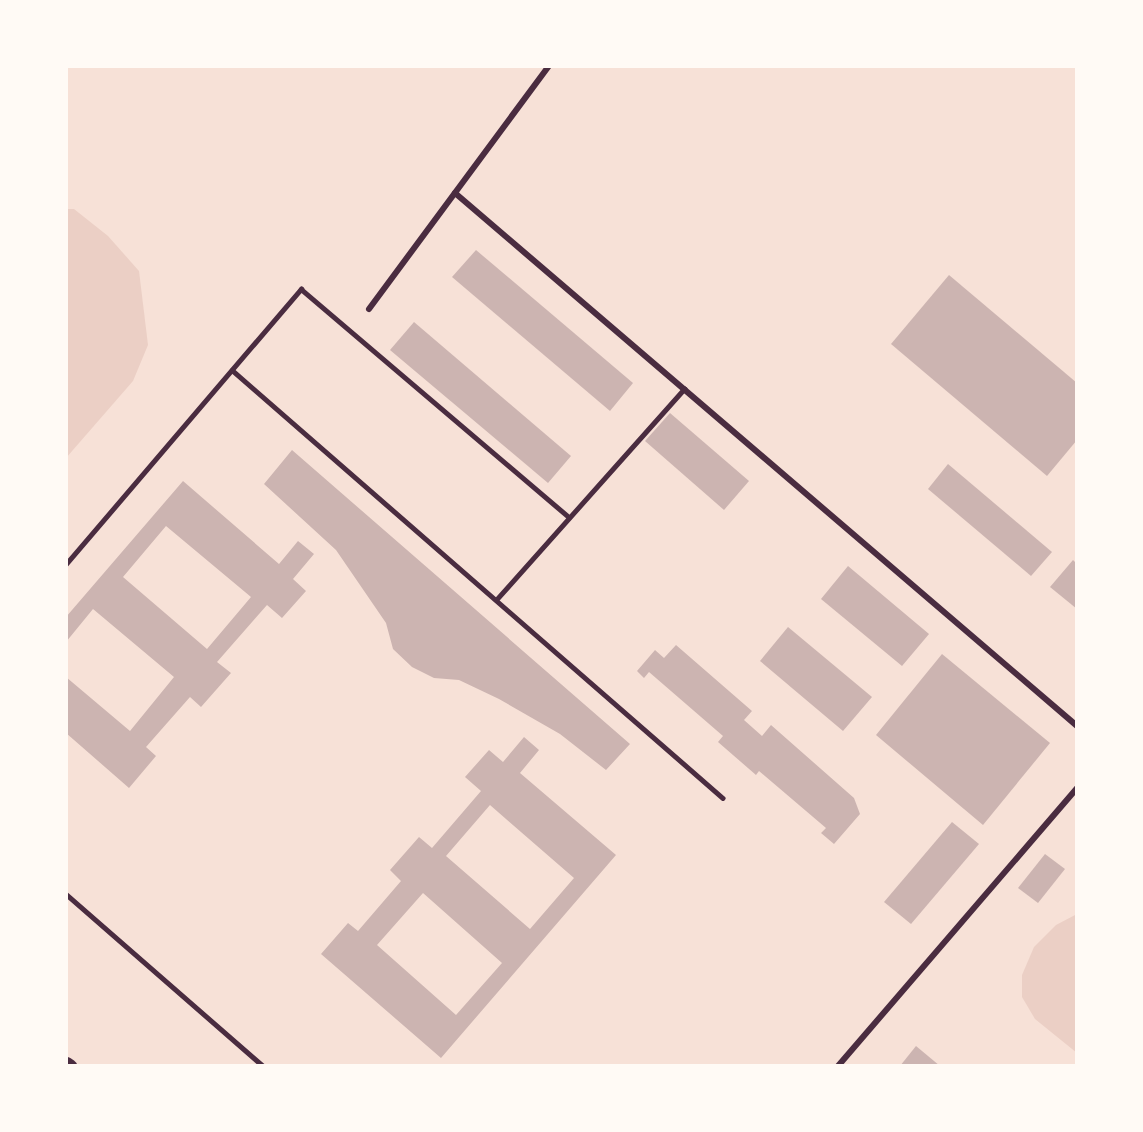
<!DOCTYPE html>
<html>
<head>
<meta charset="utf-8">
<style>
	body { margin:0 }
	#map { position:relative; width:1143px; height:1132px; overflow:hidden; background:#f7e1d7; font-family:"PT Sans Narrow",sans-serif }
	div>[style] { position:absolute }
	.green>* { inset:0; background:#ebcfc5 }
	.building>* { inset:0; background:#ccb4b1 }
	.service>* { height:4.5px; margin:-2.25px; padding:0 2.25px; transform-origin:2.25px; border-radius:2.25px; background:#4a2c40 }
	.minor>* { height:6px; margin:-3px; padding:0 3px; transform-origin:3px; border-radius:3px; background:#4a2c40 }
	.primary>* { height:15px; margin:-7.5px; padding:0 7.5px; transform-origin:7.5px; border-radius:7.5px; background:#4a2c40 }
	span { translate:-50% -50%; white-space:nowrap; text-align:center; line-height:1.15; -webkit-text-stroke:4.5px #fffaf5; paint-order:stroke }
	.frame { position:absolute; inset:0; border:68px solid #fffaf5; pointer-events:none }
</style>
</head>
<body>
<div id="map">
	<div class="green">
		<i style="clip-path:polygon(66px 209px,74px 209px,108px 236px,139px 271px,148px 345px,133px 381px,66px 458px)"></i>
		<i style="clip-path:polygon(1077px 914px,1077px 1053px,1035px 1019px,1022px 997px,1022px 975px,1034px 947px,1056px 925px)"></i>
	</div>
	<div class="building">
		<i style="clip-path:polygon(476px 250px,633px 383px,610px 411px,452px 277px)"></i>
		<i style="clip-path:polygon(949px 275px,1077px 383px,1077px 440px,1047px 476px,891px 344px)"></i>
		<i style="clip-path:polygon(414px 322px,571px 456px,548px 483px,390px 350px)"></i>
		<i style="clip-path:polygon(670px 413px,749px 481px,724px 510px,645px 441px)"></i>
		<i style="clip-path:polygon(292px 450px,630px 744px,606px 770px,560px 734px,499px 699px,459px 680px,434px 678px,412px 667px,393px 649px,386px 623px,336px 550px,264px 484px)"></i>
		<i style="clip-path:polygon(948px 464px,1052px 552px,1031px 576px,928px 489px)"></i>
		<i style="clip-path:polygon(evenodd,183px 481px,279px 564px,298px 541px,314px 554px,293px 579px,306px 591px,282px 618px,267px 605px,217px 662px,231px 673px,201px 707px,190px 697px,146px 747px,156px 756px,129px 788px,66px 733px,66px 677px,130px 731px,174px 677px,93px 609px,66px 642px,66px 617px,183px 481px,166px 526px,251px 597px,207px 649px,123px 577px,166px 526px)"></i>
		<i style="clip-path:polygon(1073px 560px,1077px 564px,1077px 609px,1050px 587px)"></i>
		<i style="clip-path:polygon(848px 566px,929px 634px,902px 666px,821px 599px)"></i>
		<i style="clip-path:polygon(788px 627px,872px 697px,843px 731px,760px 661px)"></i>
		<i style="clip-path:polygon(676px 645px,752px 711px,744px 720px,762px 736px,771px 725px,854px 798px,860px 814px,834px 844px,821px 833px,826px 828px,759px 771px,756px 775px,718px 742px,723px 736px,649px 672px,644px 678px,637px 671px,655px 650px,664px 658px)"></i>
		<i style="clip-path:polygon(942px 654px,1050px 743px,983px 825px,876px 735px)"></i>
		<i style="clip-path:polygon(evenodd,524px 737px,539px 750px,520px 773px,616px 855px,441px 1058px,321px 954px,348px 923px,358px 931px,401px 881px,390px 870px,419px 837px,432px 848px,481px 791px,465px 777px,489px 750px,503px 762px,524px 737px,490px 805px,574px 878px,530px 929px,446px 856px,490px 805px,524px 737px,423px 893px,502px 963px,456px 1015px,377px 945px,423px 893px)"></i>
		<i style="clip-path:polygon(952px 822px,979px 844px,911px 924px,884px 902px)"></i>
		<i style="clip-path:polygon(1045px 854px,1065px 869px,1038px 903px,1018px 888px)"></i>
		<i style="clip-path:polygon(916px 1046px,940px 1066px,900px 1066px)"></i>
	</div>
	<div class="service">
		<i style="left:232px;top:370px;width:651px;rotate:41.08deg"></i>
		<i style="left:66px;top:564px;width:362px;rotate:-49.5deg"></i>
		<i style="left:301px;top:289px;width:352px;rotate:40.4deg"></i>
		<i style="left:496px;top:600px;width:283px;rotate:-48.3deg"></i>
		<i style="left:66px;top:894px;width:262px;rotate:41.1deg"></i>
	</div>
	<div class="minor">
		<i style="left:455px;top:193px;width:819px;rotate:40.59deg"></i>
		<i style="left:369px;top:309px;width:302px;rotate:-53.5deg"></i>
		<i style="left:838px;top:1066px;width:367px;rotate:-49.3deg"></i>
	</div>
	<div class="primary">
		<i style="left:66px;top:1064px;width:4px;rotate:34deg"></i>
	</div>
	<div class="frame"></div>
</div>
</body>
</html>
